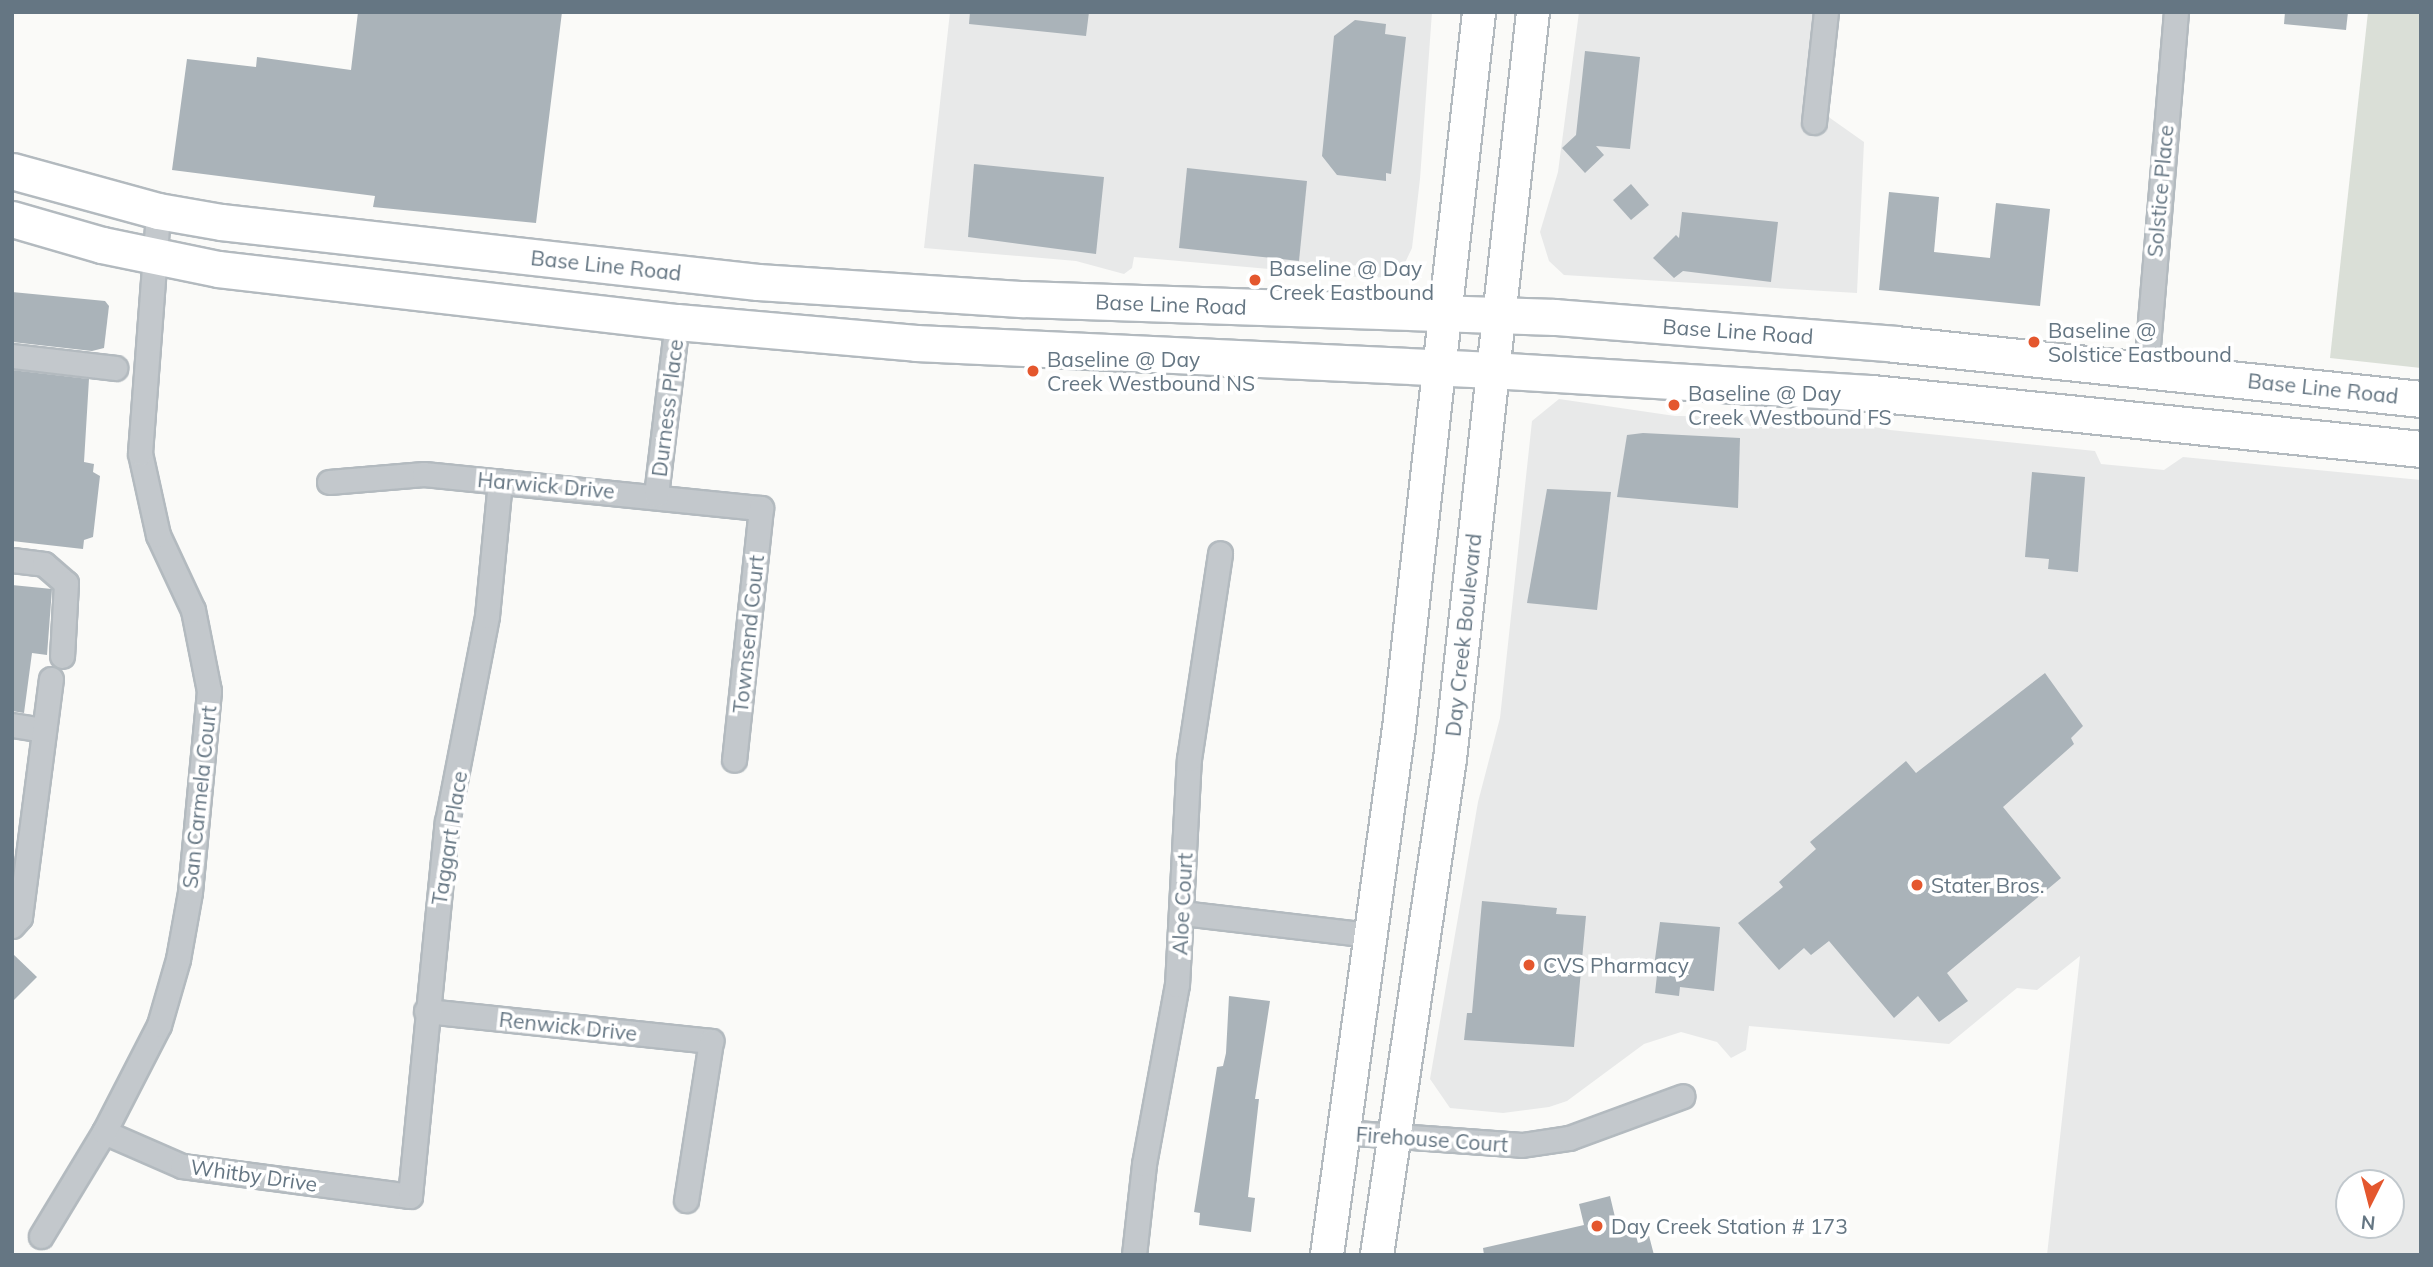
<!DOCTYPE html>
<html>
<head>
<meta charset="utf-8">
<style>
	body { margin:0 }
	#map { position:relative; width:2433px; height:1267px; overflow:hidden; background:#fafaf8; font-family:Mulish,sans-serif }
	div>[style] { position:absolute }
	.built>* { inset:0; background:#e8e9e9 }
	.green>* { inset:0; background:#dadfd7 }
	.building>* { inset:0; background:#aab3b9 }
	.roads { filter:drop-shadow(2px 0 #b3babf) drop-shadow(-2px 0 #b3babf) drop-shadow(0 2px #b3babf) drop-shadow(0 -2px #b3babf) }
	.street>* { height:23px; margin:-11.5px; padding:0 11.5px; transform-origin:11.5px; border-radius:11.5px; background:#c3c8cc }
	.secondary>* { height:32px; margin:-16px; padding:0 16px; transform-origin:16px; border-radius:16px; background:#fff }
	.primary>* { height:35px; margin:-17.5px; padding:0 17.5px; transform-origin:17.5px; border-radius:17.5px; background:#fff }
	.dots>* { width:19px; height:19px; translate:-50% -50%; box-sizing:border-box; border:4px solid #fff; border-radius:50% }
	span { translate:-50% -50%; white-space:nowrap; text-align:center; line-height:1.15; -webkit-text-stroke:7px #fff; paint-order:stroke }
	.street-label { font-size:21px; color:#657683 }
	.poi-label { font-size:21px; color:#657683 }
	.left { translate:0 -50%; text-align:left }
	.frame { position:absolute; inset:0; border:14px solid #657683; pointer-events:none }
	.north { position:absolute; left:2335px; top:1169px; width:70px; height:70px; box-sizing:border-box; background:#fff; border:2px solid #c1c8cd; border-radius:50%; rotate:186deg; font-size:19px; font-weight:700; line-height:28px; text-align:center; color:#657683 }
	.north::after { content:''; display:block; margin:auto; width:24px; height:32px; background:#e4572e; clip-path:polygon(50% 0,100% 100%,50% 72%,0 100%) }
</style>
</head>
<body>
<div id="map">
	<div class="built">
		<i style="clip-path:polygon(950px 12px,1432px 12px,1420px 179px,1412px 248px,1403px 267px,1385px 277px,1370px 278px,1134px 257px,1132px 268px,1124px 274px,1076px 261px,924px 248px)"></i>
		<i style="clip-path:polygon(1579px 12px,1834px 12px,1824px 107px,1830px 118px,1864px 142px,1857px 293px,1564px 275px,1549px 261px,1540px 232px,1558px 172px)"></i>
		<i style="clip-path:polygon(evenodd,1559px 399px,1675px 416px,1822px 417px,1890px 430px,2095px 451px,2101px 464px,2164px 470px,2183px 457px,2421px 480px,2421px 1255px,2047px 1255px,2080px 956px,2037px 990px,2017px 988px,1949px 1044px,1749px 1026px,1746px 1050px,1731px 1058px,1717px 1042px,1681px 1032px,1644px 1044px,1567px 1101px,1549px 1107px,1503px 1113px,1450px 1108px,1430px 1079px,1478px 802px,1500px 718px,1532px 421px,1559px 399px,2349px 1183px,2391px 1183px,2391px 1225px,2349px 1225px,2349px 1183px)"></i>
	</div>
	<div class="green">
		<i style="clip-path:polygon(2368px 12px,2421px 12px,2421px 368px,2330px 358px)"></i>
	</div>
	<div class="building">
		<i style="clip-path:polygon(358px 12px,562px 12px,536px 223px,373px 207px,375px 196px,172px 170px,187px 59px,256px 67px,257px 57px,351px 70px)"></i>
		<i style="clip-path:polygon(970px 12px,1089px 12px,1086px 36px,969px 24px)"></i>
		<i style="clip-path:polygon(2285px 12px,2348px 12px,2346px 30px,2284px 24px)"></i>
		<i style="clip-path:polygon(1355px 20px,1386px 24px,1385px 34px,1406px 37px,1391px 174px,1386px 173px,1386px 181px,1337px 175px,1322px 156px,1334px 36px)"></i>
		<i style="clip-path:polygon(1585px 51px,1640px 57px,1630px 149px,1596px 146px,1604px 155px,1585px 173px,1562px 148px,1576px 135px)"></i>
		<i style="clip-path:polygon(974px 164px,1104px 177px,1096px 254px,968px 237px)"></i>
		<i style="clip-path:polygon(1187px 168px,1307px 181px,1299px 261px,1179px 248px)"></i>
		<i style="clip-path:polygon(1631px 184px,1649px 205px,1631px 220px,1613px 200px)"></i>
		<i style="clip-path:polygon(1889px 192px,1939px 197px,1934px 252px,1990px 258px,1996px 203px,2050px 209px,2040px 306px,1879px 290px)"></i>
		<i style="clip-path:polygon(1682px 212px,1778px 222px,1771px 282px,1683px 271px,1674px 278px,1653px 258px,1676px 235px,1679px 238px)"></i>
		<i style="clip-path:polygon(12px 292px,105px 301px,109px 306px,104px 348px,92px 351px,12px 342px)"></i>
		<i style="clip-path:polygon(12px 370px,89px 379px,84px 462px,94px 464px,93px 472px,100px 476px,93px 537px,84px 540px,83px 549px,12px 541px)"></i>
		<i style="clip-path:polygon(1643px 433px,1740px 438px,1738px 508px,1617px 497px,1627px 435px)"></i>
		<i style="clip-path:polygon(2032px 472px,2085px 477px,2078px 572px,2048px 569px,2049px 559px,2025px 557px)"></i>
		<i style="clip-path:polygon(1547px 489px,1611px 492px,1597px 610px,1527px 603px)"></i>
		<i style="clip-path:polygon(12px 585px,52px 589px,47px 655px,32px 653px,24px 713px,12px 711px)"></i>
		<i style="clip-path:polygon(2045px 673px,2083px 726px,2071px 738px,2074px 744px,2003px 807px,2061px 878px,1947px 973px,1968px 1001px,1939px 1022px,1918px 996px,1894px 1018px,1829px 941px,1811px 955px,1804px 948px,1779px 970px,1738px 923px,1783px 887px,1779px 882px,1816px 849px,1810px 842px,1906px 761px,1916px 773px)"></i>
		<i style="clip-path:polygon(1482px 901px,1557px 908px,1556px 914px,1586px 916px,1574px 1047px,1464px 1040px,1467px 1013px,1472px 1013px)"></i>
		<i style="clip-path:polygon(1660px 922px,1720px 927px,1714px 991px,1680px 987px,1679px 996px,1655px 993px,1657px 975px,1653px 974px)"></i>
		<i style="clip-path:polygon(12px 953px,37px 977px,12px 1002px)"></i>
		<i style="clip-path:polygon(1229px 996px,1270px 1001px,1255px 1099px,1259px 1099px,1248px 1197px,1255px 1198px,1251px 1232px,1199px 1225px,1200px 1213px,1194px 1212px,1217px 1067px,1223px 1066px,1226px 1053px)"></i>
		<i style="clip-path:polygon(1610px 1196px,1619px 1234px,1647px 1228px,1654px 1255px,1484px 1255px,1483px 1248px,1584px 1225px,1579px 1204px)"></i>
	</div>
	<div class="roads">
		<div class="street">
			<i style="left:1814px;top:122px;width:111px;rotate:-83.8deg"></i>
			<i style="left:12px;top:356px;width:104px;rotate:6.6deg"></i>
			<i style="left:2146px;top:369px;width:358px;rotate:-85.2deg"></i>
			<i style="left:329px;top:482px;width:95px;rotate:-4.8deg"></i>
			<i style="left:424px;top:474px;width:339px;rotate:5.8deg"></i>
			<i style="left:761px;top:508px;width:253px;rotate:96.1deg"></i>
			<i style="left:656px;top:495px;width:174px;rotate:-83.1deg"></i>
			<i style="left:12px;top:560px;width:32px;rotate:7deg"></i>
			<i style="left:44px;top:564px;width:29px;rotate:41deg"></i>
			<i style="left:66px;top:583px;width:73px;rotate:93.1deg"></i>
			<i style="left:12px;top:725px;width:32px;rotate:9deg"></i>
			<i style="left:1182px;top:913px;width:189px;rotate:6.7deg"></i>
			<i style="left:12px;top:926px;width:12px;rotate:-48deg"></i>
			<i style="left:20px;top:917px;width:240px;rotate:-82.6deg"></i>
			<i style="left:426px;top:1011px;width:287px;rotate:6deg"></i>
			<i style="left:711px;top:1041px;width:161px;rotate:98.9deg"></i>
			<i style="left:104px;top:1132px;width:85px;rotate:23.6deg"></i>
			<i style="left:182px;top:1166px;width:230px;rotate:7.5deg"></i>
			<i style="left:410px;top:1196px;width:376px;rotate:-84.4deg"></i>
			<i style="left:447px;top:822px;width:210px;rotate:-79deg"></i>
			<i style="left:487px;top:616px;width:135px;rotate:-84.5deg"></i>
			<i style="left:1342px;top:1132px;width:180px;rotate:4.1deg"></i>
			<i style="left:1522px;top:1145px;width:48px;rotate:-8.5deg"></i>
			<i style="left:1569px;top:1138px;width:121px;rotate:-20.2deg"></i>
			<i style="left:41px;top:1236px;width:122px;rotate:-58.8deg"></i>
			<i style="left:104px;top:1132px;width:120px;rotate:-62.8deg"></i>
			<i style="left:159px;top:1025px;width:69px;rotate:-73.9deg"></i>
			<i style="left:178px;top:959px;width:68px;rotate:-79.8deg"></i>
			<i style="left:190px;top:892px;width:202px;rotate:-84.6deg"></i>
			<i style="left:209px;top:691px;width:83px;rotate:-101.2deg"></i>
			<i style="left:193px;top:610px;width:83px;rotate:-115deg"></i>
			<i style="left:158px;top:535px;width:84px;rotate:-102.4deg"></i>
			<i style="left:140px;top:453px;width:243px;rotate:-85.7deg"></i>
			<i style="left:1134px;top:1255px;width:92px;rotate:-83.7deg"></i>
			<i style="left:1144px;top:1164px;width:182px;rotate:-79.6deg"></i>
			<i style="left:1177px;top:985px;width:226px;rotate:-87deg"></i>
			<i style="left:1189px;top:759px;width:208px;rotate:-81.4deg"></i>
		</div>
		<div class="secondary">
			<i style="left:1327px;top:1255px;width:532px;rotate:-82.22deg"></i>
			<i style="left:1399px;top:728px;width:720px;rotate:-83.62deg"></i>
			<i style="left:1377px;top:1255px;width:501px;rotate:-81.63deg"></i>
			<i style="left:1450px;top:759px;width:752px;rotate:-83.66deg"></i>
		</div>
		<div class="primary">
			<i style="left:12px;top:171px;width:151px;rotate:15.3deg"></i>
			<i style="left:158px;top:211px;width:64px;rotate:9.9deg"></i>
			<i style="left:221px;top:222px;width:540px;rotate:6.38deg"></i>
			<i style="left:758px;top:282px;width:266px;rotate:3.7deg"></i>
			<i style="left:1023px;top:299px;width:532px;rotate:1.94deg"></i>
			<i style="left:1555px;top:317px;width:341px;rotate:4.5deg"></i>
			<i style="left:1895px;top:344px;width:529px;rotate:5.97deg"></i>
			<i style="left:12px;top:219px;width:94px;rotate:16.1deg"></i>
			<i style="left:102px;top:245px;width:118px;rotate:11.7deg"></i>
			<i style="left:218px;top:269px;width:462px;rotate:6.6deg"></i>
			<i style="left:677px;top:322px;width:240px;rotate:5deg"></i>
			<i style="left:916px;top:343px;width:577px;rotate:2.68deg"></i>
			<i style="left:1492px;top:370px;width:381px;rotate:3.5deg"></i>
			<i style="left:1872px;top:393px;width:552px;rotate:5.82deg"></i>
		</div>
	</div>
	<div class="dots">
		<i style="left:1255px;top:280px;background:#e4572e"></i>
		<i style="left:2034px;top:342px;background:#e4572e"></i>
		<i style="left:1033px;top:371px;background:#e4572e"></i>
		<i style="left:1674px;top:405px;background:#e4572e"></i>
		<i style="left:1917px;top:885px;background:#e4572e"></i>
		<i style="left:1529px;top:965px;background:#e4572e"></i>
		<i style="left:1597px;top:1226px;background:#e4572e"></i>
	</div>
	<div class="street-label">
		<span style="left:2160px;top:191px;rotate:-85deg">Solstice Place</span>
		<span style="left:606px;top:265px;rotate:6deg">Base Line Road</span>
		<span style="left:1171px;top:304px;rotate:2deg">Base Line Road</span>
		<span style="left:1738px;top:331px;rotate:4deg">Base Line Road</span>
		<span style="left:2323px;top:388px;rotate:6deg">Base Line Road</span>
		<span style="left:667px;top:408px;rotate:-83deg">Durness Place</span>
		<span style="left:546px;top:485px;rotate:5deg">Harwick Drive</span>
		<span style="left:748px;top:634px;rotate:-84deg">Townsend Court</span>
		<span style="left:1463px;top:635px;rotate:-84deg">Day Creek Boulevard</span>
		<span style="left:199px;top:797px;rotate:-84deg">San Carmela Court</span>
		<span style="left:449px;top:838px;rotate:-81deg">Taggart Place</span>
		<span style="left:1182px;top:904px;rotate:-87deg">Aloe Court</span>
		<span style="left:568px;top:1026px;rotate:6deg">Renwick Drive</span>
		<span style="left:1432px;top:1139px;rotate:4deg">Firehouse Court</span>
		<span style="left:254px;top:1175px;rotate:8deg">Whitby Drive</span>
	</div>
	<div class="poi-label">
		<span class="left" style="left:1269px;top:280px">Baseline @ Day<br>Creek Eastbound</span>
		<span class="left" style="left:2048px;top:342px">Baseline @<br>Solstice Eastbound</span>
		<span class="left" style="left:1047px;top:371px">Baseline @ Day<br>Creek Westbound NS</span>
		<span class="left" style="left:1688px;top:405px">Baseline @ Day<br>Creek Westbound FS</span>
		<span class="left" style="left:1931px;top:885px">Stater Bros.</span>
		<span class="left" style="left:1543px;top:965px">CVS Pharmacy</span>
		<span class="left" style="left:1611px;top:1226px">Day Creek Station # 173</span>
	</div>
	<div class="frame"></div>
	<div class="north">N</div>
</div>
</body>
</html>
